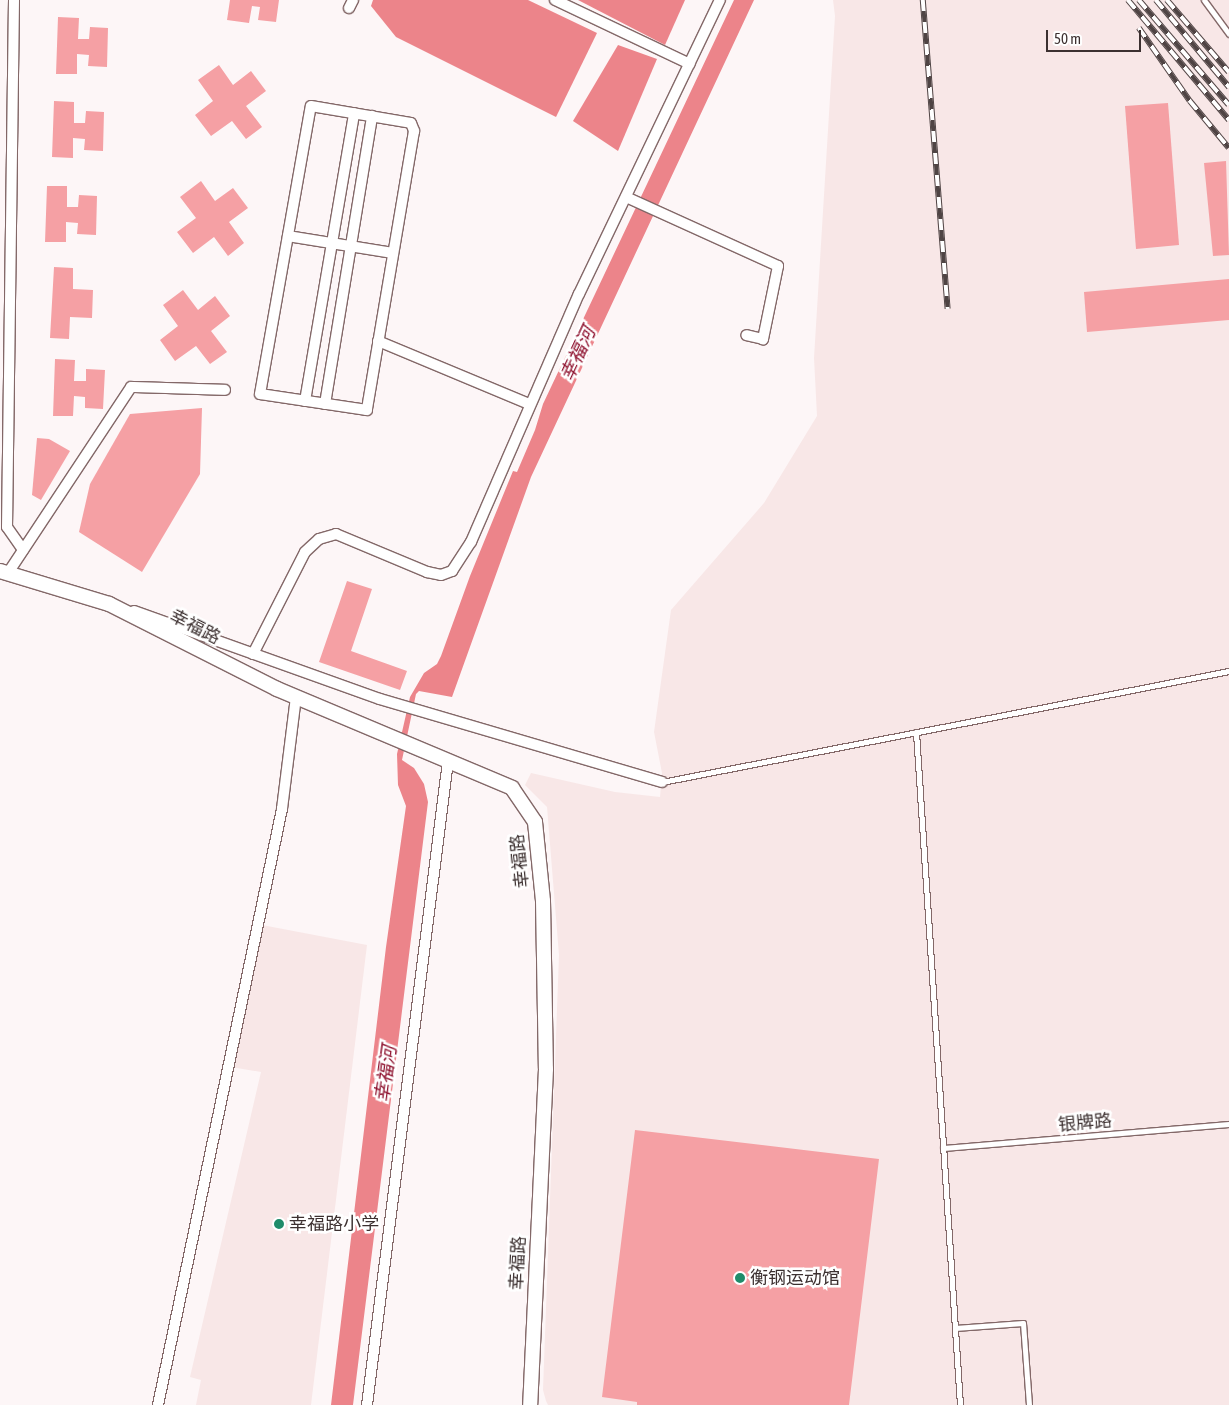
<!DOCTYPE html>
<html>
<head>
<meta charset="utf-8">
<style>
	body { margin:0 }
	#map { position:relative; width:1229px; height:1405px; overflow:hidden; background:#fdf6f7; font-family:"Asap Condensed","Noto Sans SC",sans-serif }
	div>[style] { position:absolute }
	.built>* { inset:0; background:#f8e7e7 }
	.water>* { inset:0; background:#ec848a }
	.building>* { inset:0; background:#f5a0a4 }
	.roads { filter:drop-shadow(1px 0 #836868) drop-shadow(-1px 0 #836868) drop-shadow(0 1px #836868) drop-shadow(0 -1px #836868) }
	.service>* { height:5px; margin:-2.5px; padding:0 2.5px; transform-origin:2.5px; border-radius:2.5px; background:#fff }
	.minor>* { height:10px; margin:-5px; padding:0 5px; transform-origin:5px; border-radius:5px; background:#fff }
	.tertiary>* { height:14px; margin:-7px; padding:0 7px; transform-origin:7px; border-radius:7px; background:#fff }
	.rail>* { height:5.5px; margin-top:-2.75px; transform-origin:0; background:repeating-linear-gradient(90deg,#fff 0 11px,#4f4444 0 22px); box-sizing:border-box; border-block:1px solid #4f4444 }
	.dots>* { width:14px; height:14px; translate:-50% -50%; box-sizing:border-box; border:2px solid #fff; border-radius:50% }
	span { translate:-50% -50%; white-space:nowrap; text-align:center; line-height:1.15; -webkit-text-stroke:5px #fff; paint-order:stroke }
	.street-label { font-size:18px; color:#3c3030 }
	.poi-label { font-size:18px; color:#3c3030 }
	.left { translate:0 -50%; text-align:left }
	.water-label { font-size:19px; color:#8d0f2c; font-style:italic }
	.scale { position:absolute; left:1046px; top:30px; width:95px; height:22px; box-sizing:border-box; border:2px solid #3c3030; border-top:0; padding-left:6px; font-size:15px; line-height:18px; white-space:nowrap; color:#3c3030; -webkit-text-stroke:4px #fff; paint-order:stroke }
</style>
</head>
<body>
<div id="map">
	<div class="built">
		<i style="clip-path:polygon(833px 0,1229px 0,1229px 1405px,548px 1405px,546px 1401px,543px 1390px,559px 955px,547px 807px,525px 785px,531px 773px,615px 792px,660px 797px,662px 773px,654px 732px,671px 610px,764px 503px,817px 416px,814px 358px,835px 16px)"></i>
		<i style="clip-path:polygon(262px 925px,367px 945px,311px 1405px,196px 1405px,201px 1380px,190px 1377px,261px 1072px,231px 1067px)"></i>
	</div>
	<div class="water">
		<i style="clip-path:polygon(373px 0,528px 0,597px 33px,556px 117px,396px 37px,371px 6px)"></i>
		<i style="clip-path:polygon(578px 0,685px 0,665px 45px)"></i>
		<i style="clip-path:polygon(734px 0,754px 0,531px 477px,452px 697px,419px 691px,416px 694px,402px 760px,414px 768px,424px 784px,428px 802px,353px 1405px,331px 1405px,386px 947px,406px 806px,398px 785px,397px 754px,410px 697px,424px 673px,437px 664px,441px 656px,470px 576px,513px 471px,517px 472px,535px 430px,543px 404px)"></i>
		<i style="clip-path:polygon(618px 45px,657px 59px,618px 151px,573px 121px)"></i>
	</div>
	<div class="building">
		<i style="clip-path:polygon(230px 0,279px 0,276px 22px,258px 20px,260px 7px,252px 6px,249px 23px,227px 20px)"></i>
		<i style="clip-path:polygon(58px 17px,79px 18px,78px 39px,89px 39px,90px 27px,108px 28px,107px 67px,88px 66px,89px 55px,77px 54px,77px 74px,56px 74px)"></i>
		<i style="clip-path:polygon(219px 65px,233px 85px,251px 71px,266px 91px,246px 106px,262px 127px,246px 139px,232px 121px,211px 136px,195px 115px,213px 101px,198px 80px)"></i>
		<i style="clip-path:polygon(54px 101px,74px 102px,74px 123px,85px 123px,86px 111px,104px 112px,103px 151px,84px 150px,85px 139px,73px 138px,73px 158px,52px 157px)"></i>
		<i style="clip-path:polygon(1168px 103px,1179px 245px,1136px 249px,1125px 106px)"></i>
		<i style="clip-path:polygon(1226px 161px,1229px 255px,1213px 256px,1204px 163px)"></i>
		<i style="clip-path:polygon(201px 181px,215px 201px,233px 188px,248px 208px,229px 222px,244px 243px,228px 256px,214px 237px,193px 253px,177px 232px,196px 218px,180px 197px)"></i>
		<i style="clip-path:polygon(47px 186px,67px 186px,67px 207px,78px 207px,79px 195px,97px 196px,96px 235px,77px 234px,78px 223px,66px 222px,66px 242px,45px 242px)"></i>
		<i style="clip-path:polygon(54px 267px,73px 268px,73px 289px,93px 290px,92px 318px,70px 317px,69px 339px,50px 338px)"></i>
		<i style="clip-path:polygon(1229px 279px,1229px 320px,1087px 332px,1084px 292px)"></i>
		<i style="clip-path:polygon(183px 290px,198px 310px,215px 296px,230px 316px,211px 331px,227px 352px,210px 364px,196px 346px,175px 361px,160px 340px,178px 326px,163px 305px)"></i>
		<i style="clip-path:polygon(55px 359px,75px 360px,74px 381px,86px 381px,86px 369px,105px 370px,103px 409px,85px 408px,85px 397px,74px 396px,73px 416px,53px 416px)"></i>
		<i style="clip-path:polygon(202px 408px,200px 474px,142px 572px,79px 532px,90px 484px,130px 414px)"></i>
		<i style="clip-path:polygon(37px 438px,49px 439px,70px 451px,41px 500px,32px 495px)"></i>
		<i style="clip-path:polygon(347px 581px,372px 589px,351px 651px,407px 671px,400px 690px,319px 662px)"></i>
		<i style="clip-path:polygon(635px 1130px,879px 1159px,849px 1405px,637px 1405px,637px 1402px,602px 1397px)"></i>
	</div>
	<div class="roads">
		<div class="service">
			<i style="left:1204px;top:0;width:42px;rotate:53.7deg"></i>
			<i style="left:916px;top:732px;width:674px;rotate:86.26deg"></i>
			<i style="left:662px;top:782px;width:578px;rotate:-11.08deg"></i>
			<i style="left:943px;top:1148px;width:287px;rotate:-4.8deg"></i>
			<i style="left:955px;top:1328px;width:68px;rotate:-4.2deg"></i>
			<i style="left:1023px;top:1323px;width:82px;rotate:85.8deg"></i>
		</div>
		<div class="minor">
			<i style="left:14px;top:0;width:527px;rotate:90.76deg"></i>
			<i style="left:7px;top:527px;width:28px;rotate:55deg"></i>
			<i style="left:555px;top:0;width:149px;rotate:25.4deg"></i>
			<i style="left:349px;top:8px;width:9px;rotate:-63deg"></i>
			<i style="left:311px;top:106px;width:101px;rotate:9.6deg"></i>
			<i style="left:411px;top:123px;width:9px;rotate:69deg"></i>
			<i style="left:414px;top:131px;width:283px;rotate:99.6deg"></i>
			<i style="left:367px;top:410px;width:108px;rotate:-171.5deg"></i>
			<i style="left:260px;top:394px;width:292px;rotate:-80deg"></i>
			<i style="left:626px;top:197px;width:167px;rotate:24.4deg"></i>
			<i style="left:778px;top:266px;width:75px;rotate:101.6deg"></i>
			<i style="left:763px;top:339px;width:17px;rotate:-167deg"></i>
			<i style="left:288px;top:236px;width:106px;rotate:9.2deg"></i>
			<i style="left:378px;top:341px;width:164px;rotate:22.6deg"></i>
			<i style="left:305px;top:401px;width:292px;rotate:-80.3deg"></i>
			<i style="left:325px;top:404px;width:292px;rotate:-80.7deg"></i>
			<i style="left:8px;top:573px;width:223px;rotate:-56.5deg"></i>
			<i style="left:131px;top:387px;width:94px;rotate:1.8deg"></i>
			<i style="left:134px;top:611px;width:261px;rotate:19.7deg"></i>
			<i style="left:380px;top:699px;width:294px;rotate:16.4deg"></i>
			<i style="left:253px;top:654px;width:114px;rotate:-63deg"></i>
			<i style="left:305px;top:552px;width:19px;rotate:-43deg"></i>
			<i style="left:319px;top:539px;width:18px;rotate:-16deg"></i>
			<i style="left:336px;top:534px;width:99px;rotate:22.7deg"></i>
			<i style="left:427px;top:572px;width:14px;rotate:12deg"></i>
			<i style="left:441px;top:575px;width:12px;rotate:-20deg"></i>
			<i style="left:452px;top:571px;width:35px;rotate:-57deg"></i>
			<i style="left:471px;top:542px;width:270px;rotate:-66.5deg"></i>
			<i style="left:579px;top:294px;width:326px;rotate:-64.4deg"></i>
			<i style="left:158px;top:1405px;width:609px;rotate:-78.25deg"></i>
			<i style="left:282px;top:809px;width:113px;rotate:-82.9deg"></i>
			<i style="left:367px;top:1405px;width:649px;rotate:-82.83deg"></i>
		</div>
		<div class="tertiary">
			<i style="left:0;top:571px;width:114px;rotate:16.8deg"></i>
			<i style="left:109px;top:604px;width:188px;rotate:26.8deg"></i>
			<i style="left:277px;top:689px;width:255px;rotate:22.8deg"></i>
			<i style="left:512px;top:788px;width:41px;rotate:55.9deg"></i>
			<i style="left:535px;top:822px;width:79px;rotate:84.2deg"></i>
			<i style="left:543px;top:901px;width:168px;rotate:89deg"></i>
			<i style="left:546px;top:1069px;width:336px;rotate:92.7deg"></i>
		</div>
	</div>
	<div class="rail">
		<i style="left:923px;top:0;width:310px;rotate:85.4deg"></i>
		<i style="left:1128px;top:0;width:157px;rotate:49.9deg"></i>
		<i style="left:1139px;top:0;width:138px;rotate:49.4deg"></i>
		<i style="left:1156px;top:0;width:114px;rotate:50deg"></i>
		<i style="left:1167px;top:0;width:95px;rotate:49.3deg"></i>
		<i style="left:1139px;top:28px;width:89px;rotate:55.1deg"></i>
		<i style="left:1190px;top:101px;width:61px;rotate:50.3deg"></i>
	</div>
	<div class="dots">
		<i style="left:279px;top:1224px;background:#1f8c6a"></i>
		<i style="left:740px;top:1278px;background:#1f8c6a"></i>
	</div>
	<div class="street-label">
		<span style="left:195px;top:627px;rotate:27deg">幸福路</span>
		<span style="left:520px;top:861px;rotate:-96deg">幸福路</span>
		<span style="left:1085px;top:1123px;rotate:-5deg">银牌路</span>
		<span style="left:518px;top:1263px;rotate:-87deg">幸福路</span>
	</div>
	<div class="poi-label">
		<span class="left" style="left:289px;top:1224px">幸福路小学</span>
		<span class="left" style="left:750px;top:1278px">衡钢运动馆</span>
	</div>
	<div class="water-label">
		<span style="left:578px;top:354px;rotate:-65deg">幸福河</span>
		<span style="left:386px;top:1074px;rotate:-82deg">幸福河</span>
	</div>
	<div class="scale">50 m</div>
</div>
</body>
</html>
